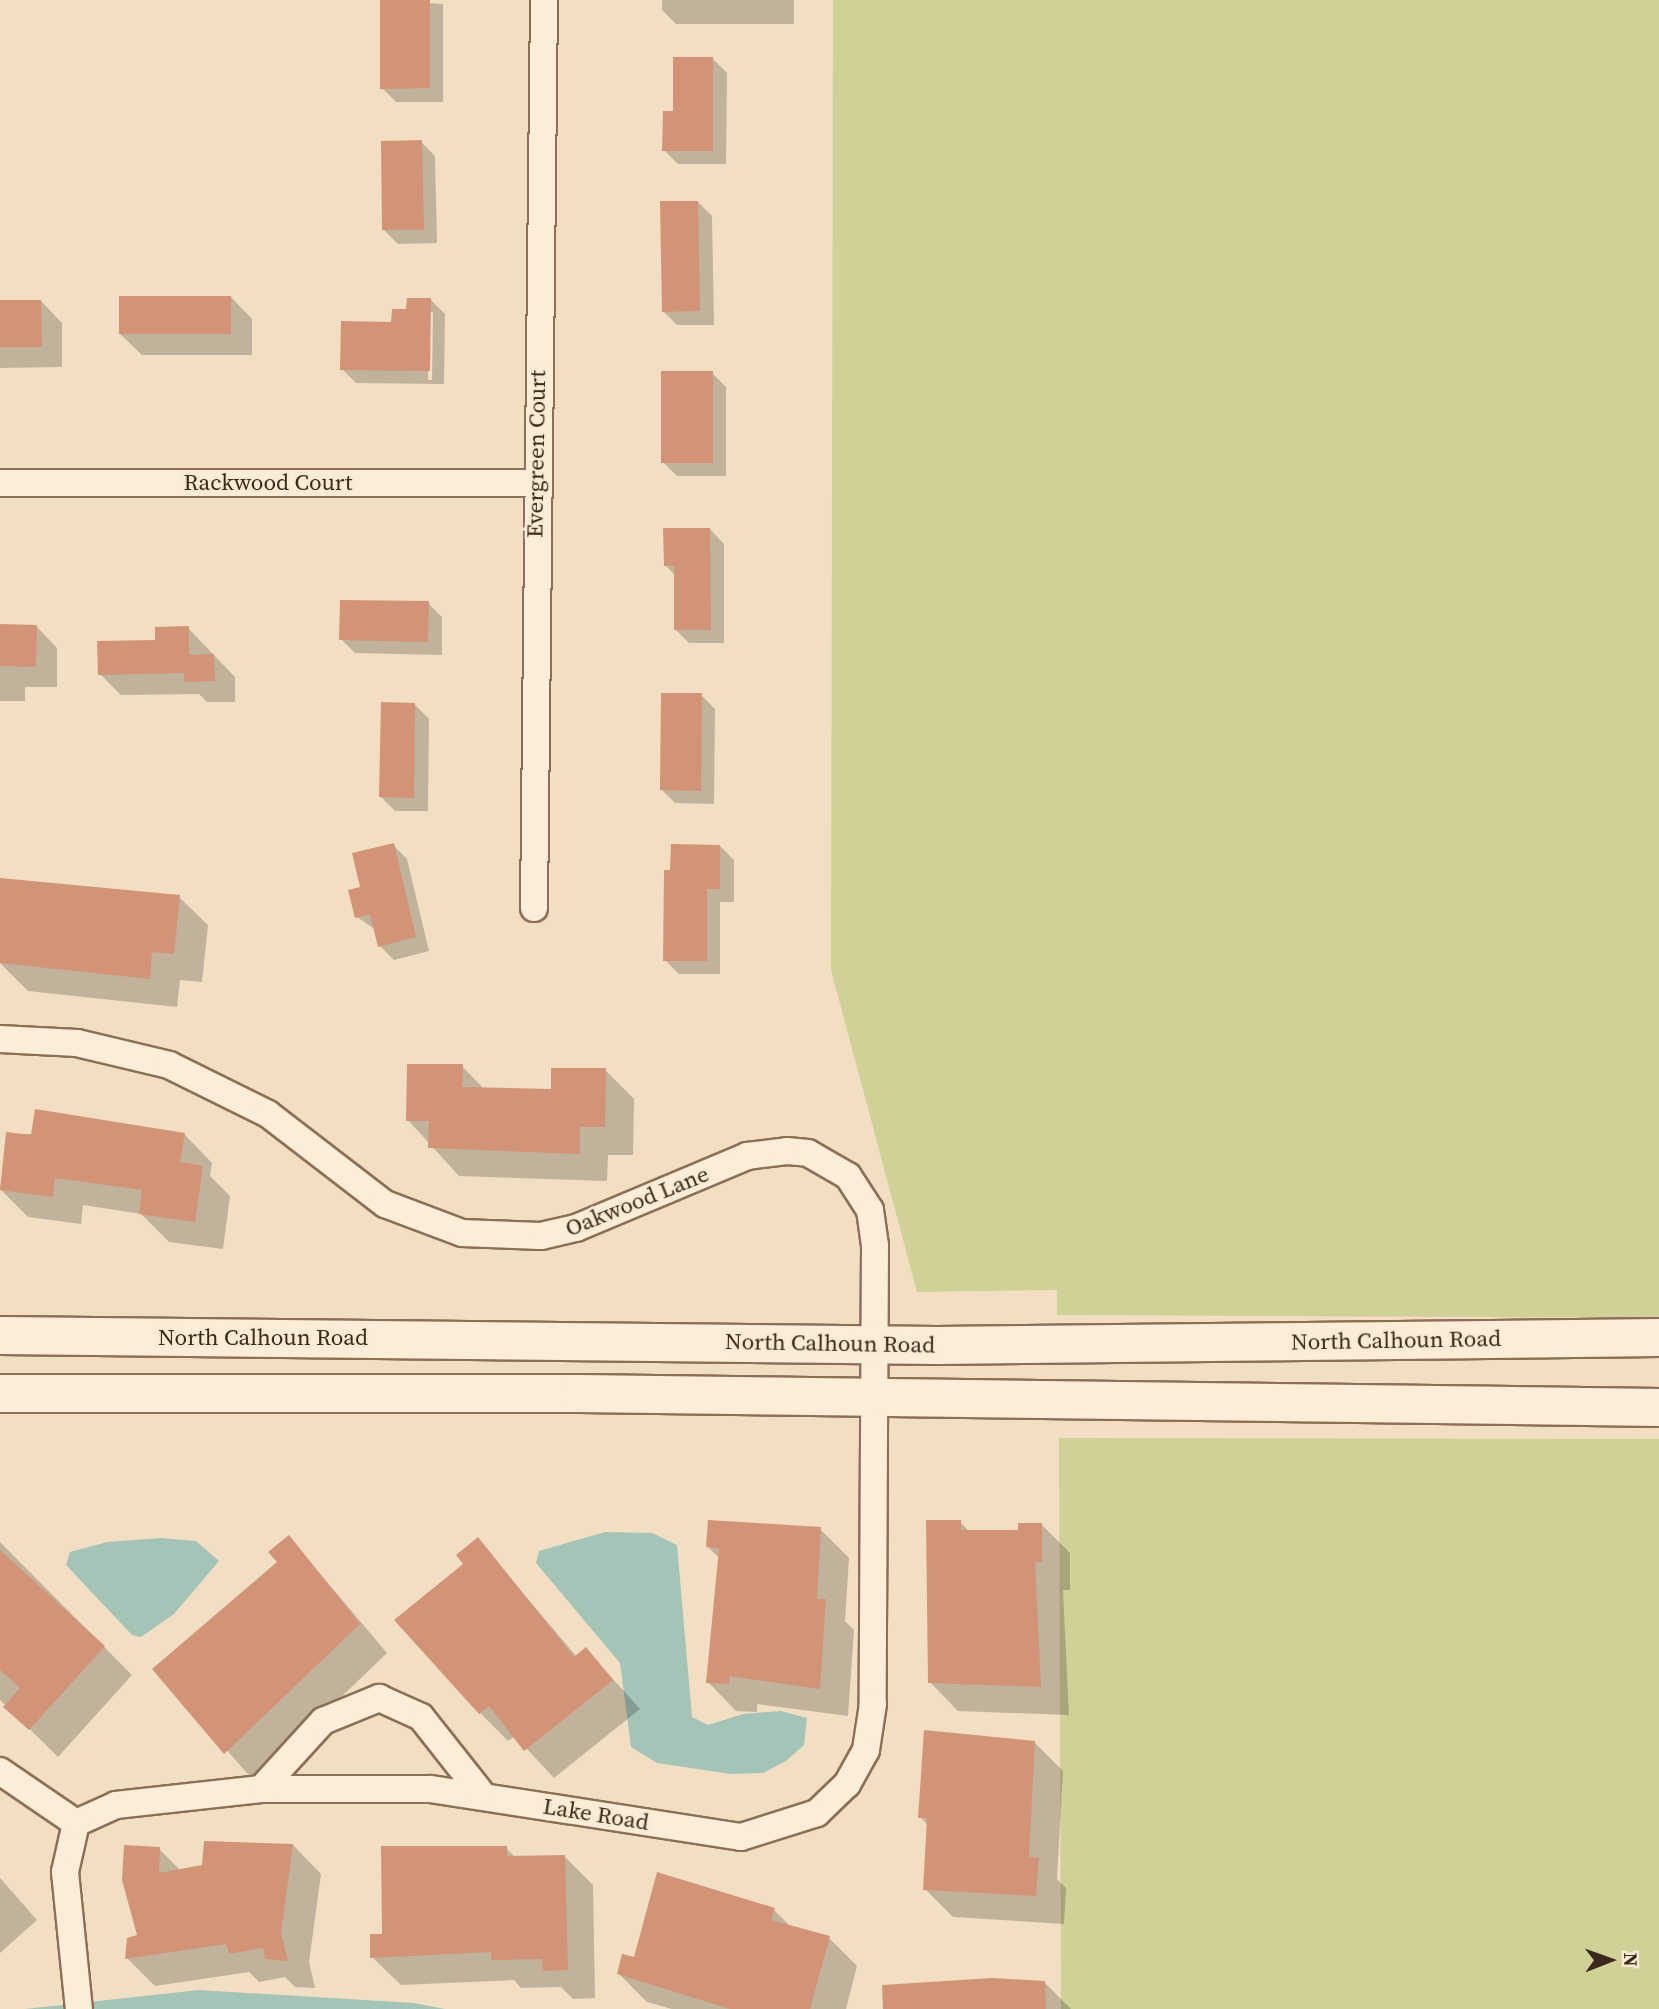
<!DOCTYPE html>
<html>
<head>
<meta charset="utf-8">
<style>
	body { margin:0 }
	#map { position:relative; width:1659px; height:2009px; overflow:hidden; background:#f2dfc3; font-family:"Source Serif 4",serif }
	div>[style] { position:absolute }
	.green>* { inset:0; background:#d0d196 }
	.water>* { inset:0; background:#a5c4b8 }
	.shadow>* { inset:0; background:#0003 }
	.building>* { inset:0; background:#d39376 }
	.roads { filter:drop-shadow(2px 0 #8d6f58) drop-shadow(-2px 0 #8d6f58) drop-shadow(0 2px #8d6f58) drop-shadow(0 -2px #8d6f58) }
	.street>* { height:26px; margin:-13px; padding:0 13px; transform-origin:13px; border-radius:13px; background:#fbedd7 }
	.secondary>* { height:37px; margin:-18.5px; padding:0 18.5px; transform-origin:18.5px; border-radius:18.5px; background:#fbedd7 }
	span { translate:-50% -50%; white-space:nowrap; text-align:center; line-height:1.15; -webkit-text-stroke:5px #f8ead3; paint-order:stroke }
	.street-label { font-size:23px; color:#3c291d }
	.north { position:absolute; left:1575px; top:1925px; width:70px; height:70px; -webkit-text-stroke:5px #f8ead3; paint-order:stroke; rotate:89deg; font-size:19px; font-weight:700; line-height:28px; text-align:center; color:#3c291d }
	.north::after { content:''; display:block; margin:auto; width:24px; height:32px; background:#3c291d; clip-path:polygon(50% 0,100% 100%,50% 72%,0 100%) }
</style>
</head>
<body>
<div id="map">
	<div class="green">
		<i style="clip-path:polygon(833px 0,1659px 0,1659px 1318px,1057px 1315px,1057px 1290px,917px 1292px,831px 970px)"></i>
		<i style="clip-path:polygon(1059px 1438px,1659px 1439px,1659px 2009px,1061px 2009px)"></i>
	</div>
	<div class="water">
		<i style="clip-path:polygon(605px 1532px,652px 1533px,677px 1545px,692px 1717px,708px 1725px,743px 1714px,781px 1711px,807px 1718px,804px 1745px,786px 1761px,763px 1773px,731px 1774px,657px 1763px,631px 1747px,620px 1663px,536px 1563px,539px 1551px)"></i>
		<i style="clip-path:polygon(161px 1538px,196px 1541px,219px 1561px,174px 1614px,141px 1637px,132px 1635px,66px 1565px,70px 1552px,107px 1542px)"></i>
		<i style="clip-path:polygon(199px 1990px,414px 2003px,445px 2009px,25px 2009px)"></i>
	</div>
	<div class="shadow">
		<i style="clip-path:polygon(382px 0,443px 4px,443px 102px,396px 102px,382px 88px)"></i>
		<i style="clip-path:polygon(662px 0,794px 0,794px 24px,676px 24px,662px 10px)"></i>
		<i style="clip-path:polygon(713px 59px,727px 73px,726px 164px,678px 164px,664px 150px)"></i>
		<i style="clip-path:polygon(421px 142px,435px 156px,437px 243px,398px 244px,384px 230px)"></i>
		<i style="clip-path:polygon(698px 202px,712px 216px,714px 325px,677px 325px,663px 311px)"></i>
		<i style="clip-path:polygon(231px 297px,252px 319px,252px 355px,142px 355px,120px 334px)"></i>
		<i style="clip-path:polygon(evenodd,431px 300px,445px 314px,444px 384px,356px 383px,342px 369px,408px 311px,431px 300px,429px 312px,433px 312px,432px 380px,428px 380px,429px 312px)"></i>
		<i style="clip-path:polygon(41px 301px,62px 323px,62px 367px,0 368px,0 302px)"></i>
		<i style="clip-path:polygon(712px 373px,726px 387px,726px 476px,677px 476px,663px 462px)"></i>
		<i style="clip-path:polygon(710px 529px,724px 544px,724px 643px,689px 643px,675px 629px,676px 576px,665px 565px)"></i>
		<i style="clip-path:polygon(428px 603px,442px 617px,442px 655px,355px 653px,341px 639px)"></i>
		<i style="clip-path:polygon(0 626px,36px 626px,57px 648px,57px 687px,25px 687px,25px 701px,0 701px)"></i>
		<i style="clip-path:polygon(188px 628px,235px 677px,235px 702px,207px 702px,199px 694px,121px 695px,100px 674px)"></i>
		<i style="clip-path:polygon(701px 695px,715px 709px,714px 804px,675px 803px,661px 789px)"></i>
		<i style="clip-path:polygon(415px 705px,429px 719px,428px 811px,395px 811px,381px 797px)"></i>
		<i style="clip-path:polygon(393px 845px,407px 859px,429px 951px,394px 960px,380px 946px,376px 930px,357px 917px)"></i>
		<i style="clip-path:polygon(720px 846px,734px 860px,734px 902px,720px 902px,720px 974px,679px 974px,665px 960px,672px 872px)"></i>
		<i style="clip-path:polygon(0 880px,179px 897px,208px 925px,202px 982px,180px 980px,177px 1007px,28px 991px,0 963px)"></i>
		<i style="clip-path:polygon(462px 1066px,485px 1090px,552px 1090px,605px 1070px,634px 1099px,633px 1155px,608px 1155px,607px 1181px,459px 1176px,408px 1120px)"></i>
		<i style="clip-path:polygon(8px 1134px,184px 1134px,212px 1163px,210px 1176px,230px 1196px,223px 1249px,169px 1242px,141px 1214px,83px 1205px,81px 1224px,28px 1217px,0 1189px)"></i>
		<i style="clip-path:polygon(960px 1522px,970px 1532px,1019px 1532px,1041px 1524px,1070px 1553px,1070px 1590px,1063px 1590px,1069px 1715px,958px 1711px,930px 1682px)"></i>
		<i style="clip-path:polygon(820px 1529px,849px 1558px,845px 1621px,854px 1630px,848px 1716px,757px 1704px,757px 1712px,736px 1711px,708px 1682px,720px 1559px,708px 1547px)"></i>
		<i style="clip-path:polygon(289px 1537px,387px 1653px,254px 1781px,155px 1669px,279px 1563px)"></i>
		<i style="clip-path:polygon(478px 1540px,577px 1657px,586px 1649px,640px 1709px,554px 1778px,515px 1736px,508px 1741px,480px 1713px,466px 1564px)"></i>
		<i style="clip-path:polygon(0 1542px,132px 1675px,58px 1757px,0 1700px)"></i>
		<i style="clip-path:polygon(1035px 1743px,1063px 1771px,1057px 1879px,1066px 1888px,1064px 1924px,953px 1917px,925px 1889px,928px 1825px,920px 1817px)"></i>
		<i style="clip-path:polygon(293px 1845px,321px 1874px,309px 1962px,315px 1988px,295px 1987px,285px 1977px,259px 1982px,249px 1972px,155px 1986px,127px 1958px,139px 1937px,159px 1849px,181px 1871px)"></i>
		<i style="clip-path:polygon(506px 1848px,515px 1857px,565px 1857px,593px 1885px,595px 1998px,573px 1999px,561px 1987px,521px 1988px,514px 1980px,401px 1985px,372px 1957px,384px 1935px)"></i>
		<i style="clip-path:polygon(0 1878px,37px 1920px,0 1953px)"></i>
		<i style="clip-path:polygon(774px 1910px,792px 1928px,829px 1938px,857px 1966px,846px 2009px,672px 2009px,647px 2002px,619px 1974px,635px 1959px)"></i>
		<i style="clip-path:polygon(1044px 1982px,1071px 2009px,883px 2009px)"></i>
	</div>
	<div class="building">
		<i style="clip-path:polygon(380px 0,430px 0,430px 88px,380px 89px)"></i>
		<i style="clip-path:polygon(673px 57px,713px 57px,713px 151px,662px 151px,663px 111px,673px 111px)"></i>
		<i style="clip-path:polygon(422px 140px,424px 230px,382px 230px,381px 141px)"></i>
		<i style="clip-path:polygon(660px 201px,698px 201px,700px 311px,662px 312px)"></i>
		<i style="clip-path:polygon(119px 296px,231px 296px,231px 334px,119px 334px)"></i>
		<i style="clip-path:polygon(407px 298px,431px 298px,430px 371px,340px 370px,341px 321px,391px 322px,392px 309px,406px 309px)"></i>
		<i style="clip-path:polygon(0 300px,41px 300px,42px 347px,0 347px)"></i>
		<i style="clip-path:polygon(661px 371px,713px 371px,713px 463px,661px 463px)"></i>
		<i style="clip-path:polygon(663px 528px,710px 528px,711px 630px,674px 630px,674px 566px,664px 566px)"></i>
		<i style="clip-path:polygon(340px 600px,429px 601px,428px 642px,339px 640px)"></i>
		<i style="clip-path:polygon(0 624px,37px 625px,36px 667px,0 666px)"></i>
		<i style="clip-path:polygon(189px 626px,189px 655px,214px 654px,215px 681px,184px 682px,184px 673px,98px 675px,97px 641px,155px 640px,155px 627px)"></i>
		<i style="clip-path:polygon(661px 693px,702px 693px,701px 791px,660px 790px)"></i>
		<i style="clip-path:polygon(381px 702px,415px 703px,414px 798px,379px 797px)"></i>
		<i style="clip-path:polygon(394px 843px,416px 937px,378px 947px,370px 914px,355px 918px,348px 890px,360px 887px,352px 853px)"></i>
		<i style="clip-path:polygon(671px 844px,720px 845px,720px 889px,707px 889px,707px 961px,663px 961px,664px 870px,670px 870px)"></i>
		<i style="clip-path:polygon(0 878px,180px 895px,174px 954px,152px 952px,150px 979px,0 963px)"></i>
		<i style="clip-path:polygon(407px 1064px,463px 1064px,462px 1087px,551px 1089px,551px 1068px,606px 1068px,605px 1127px,580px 1127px,580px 1154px,428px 1148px,429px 1121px,406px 1121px)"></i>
		<i style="clip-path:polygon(35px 1109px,185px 1133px,180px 1162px,203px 1166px,195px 1222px,139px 1214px,142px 1190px,55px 1178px,53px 1197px,0 1190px,6px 1132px,31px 1135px)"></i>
		<i style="clip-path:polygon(708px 1520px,821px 1527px,817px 1599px,826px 1599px,820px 1689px,729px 1676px,729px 1684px,706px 1683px,719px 1548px,706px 1547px)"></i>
		<i style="clip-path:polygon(926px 1520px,961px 1520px,961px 1530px,1018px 1530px,1018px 1523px,1042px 1523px,1042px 1562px,1035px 1562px,1041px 1687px,928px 1683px)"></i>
		<i style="clip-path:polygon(289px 1535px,360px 1624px,224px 1754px,152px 1669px,277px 1562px,268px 1552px)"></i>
		<i style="clip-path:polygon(478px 1537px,574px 1657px,586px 1647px,613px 1680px,524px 1751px,489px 1706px,479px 1714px,394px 1620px,463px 1564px,456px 1555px)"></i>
		<i style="clip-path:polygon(0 1550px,105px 1646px,29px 1730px,3px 1707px,20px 1688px,0 1670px)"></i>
		<i style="clip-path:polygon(924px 1730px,1035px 1741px,1029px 1857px,1039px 1858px,1036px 1896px,923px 1890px,927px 1818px,918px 1818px)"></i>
		<i style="clip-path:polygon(204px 1841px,293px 1844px,281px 1933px,288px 1961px,265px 1959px,263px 1948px,229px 1954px,226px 1944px,125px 1959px,127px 1938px,137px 1935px,122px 1880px,124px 1845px,160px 1847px,159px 1873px,202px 1865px)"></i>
		<i style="clip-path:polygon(381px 1846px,507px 1846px,507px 1856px,565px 1855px,568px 1970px,543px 1971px,542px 1959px,491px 1960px,491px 1952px,370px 1958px,370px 1934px,382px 1934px)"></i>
		<i style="clip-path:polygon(657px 1872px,775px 1908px,771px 1920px,830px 1936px,810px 2009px,730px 2009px,617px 1974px,622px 1954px,634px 1957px)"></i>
		<i style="clip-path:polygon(992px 1978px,1045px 1981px,1046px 2009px,883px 2009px,882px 1985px)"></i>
	</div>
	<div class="roads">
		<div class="street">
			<i style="left:0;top:483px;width:536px"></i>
			<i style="left:534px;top:908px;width:908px;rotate:-89.37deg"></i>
			<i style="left:0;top:1039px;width:77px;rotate:3deg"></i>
			<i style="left:77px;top:1043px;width:95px;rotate:13.4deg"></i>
			<i style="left:169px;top:1065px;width:110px;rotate:26.3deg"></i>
			<i style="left:268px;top:1114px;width:148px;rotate:37.6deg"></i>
			<i style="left:385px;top:1204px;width:82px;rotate:20.6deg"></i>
			<i style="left:462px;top:1233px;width:79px;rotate:2.2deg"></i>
			<i style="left:541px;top:1236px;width:36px;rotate:-13deg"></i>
			<i style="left:576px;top:1228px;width:186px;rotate:-22.8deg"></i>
			<i style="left:747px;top:1156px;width:40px;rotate:-7.1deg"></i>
			<i style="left:787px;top:1151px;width:21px;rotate:5deg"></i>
			<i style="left:808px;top:1153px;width:46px;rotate:29.9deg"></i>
			<i style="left:848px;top:1176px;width:40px;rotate:57.1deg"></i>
			<i style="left:870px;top:1210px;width:36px;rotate:82deg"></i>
			<i style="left:875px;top:1246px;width:458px;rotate:90.3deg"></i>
			<i style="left:873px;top:1704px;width:47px;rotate:98.7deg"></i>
			<i style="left:866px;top:1750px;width:39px;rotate:119deg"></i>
			<i style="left:847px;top:1784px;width:42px;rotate:136deg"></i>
			<i style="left:817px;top:1813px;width:80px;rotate:162.5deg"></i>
			<i style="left:741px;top:1837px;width:315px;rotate:-171.2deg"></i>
			<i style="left:430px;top:1789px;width:169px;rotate:180deg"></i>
			<i style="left:261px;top:1789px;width:146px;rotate:173.7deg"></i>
			<i style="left:116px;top:1805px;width:44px;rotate:155.8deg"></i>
			<i style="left:76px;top:1823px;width:50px;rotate:102.7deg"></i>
			<i style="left:65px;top:1872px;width:138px;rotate:84.2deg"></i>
			<i style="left:0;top:1771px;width:92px;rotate:34.4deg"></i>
			<i style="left:261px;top:1789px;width:92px;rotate:-47.6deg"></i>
			<i style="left:323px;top:1721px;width:61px;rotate:-22.3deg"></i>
			<i style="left:379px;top:1698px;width:46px;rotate:24.3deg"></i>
			<i style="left:421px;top:1717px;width:97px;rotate:51.7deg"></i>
		</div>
		<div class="secondary">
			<i style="left:0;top:1335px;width:937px;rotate:0.61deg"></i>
			<i style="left:937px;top:1345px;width:722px;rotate:-0.63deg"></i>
			<i style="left:0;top:1393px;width:579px"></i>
			<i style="left:579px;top:1393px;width:1080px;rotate:0.74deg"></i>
		</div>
	</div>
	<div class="street-label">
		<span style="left:536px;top:454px;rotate:-89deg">Evergreen Court</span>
		<span style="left:268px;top:482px">Rackwood Court</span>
		<span style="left:637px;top:1201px;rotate:-22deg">Oakwood Lane</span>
		<span style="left:263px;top:1337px">North Calhoun Road</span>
		<span style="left:1396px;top:1340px;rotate:-1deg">North Calhoun Road</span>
		<span style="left:830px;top:1343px;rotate:1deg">North Calhoun Road</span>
		<span style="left:596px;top:1814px;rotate:9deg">Lake Road</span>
	</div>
	<div class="north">N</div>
</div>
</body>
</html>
